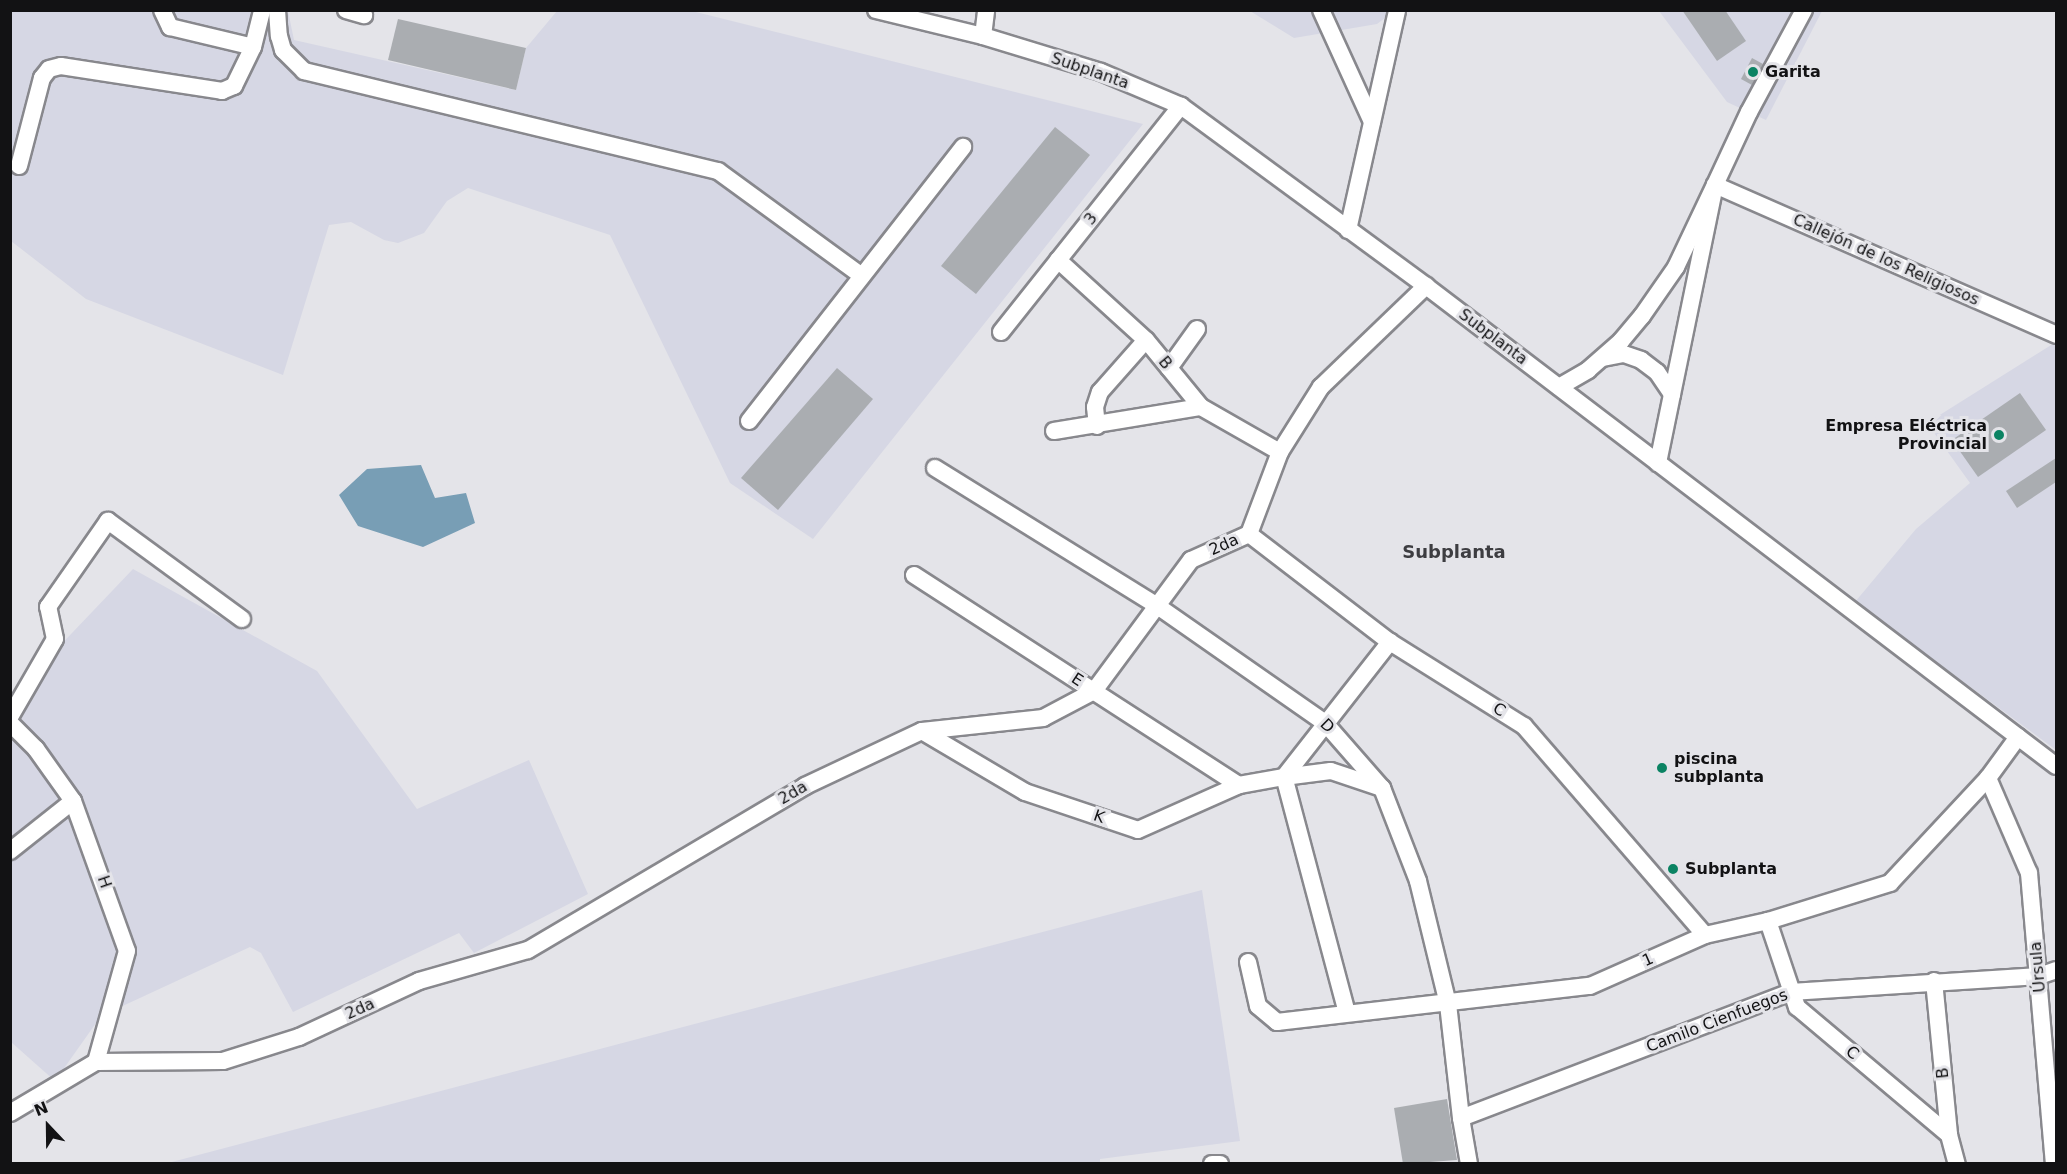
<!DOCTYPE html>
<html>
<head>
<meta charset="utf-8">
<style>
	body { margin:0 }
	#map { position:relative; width:2067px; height:1174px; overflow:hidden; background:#e4e4e9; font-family:"DejaVu Sans",sans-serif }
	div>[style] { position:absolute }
	.built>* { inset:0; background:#d6d7e4 }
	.water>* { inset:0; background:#789eb5 }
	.building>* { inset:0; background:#aaadb1 }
	.roads { filter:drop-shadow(2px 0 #88888d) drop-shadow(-2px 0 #88888d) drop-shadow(0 2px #88888d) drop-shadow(0 -2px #88888d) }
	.minor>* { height:16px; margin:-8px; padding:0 8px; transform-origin:8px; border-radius:8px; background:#fff }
	.dots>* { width:16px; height:16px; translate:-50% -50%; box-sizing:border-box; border:3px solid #e4e4e9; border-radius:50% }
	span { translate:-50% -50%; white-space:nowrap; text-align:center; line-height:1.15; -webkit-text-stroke:6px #e4e4e9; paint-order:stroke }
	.street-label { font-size:16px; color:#121214 }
	.poi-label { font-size:16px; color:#121214; font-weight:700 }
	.left { translate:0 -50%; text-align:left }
	.right { translate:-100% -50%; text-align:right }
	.neighbourhood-label { font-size:18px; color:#3d3d41; font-weight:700 }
	.frame { position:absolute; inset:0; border:12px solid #121214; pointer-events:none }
	.north { position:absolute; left:18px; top:1096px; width:60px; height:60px; -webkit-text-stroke:4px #e4e4e9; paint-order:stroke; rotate:338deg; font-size:16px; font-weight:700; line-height:24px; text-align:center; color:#121214 }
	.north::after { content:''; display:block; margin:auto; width:21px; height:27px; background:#121214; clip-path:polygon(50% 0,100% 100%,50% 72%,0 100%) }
</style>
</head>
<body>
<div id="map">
	<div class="built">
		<i style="clip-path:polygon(10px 11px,288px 11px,294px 40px,516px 90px,526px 48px,557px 11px,692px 11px,1143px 124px,813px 539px,730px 483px,610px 235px,468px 188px,447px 201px,424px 233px,398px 243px,384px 240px,351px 222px,329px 225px,283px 375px,86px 299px,11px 241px)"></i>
		<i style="clip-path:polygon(1250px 11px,1394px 11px,1377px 24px,1294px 38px)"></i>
		<i style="clip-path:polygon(1659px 11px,1822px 11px,1766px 120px,1727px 102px)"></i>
		<i style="clip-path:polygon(2056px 342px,2056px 750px,1855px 602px,1916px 529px,1970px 483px,1927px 423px)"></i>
		<i style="clip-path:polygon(133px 569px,317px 671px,417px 809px,529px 760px,588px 894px,474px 953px,459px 933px,293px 1012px,261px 953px,250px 947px,101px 1016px,55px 1081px,11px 1042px,11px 697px)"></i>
		<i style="clip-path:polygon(1202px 890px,1240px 1141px,1100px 1159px,1100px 1164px,168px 1163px)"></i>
	</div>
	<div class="water">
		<i style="clip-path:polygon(421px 465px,435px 498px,466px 493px,475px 523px,423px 547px,358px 526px,339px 495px,367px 469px)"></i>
	</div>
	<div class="building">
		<i style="clip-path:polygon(1682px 10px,1725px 10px,1746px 41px,1717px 61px)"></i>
		<i style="clip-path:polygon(398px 19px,526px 48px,516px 90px,388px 60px)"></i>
		<i style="clip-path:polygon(1752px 58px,1763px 64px,1752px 85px,1741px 79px)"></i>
		<i style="clip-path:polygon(1055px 127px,1090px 155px,976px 294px,941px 266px)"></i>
		<i style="clip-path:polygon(837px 368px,873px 399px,778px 510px,741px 478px)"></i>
		<i style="clip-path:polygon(2020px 393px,2046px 430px,1978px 477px,1952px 440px)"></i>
		<i style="clip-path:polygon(2056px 458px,2056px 482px,2017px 508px,2006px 491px)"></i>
		<i style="clip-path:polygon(1447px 1099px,1457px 1160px,1403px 1164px,1394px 1108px)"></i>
	</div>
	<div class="roads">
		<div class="minor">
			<i style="left:162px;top:10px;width:19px;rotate:65deg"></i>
			<i style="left:170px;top:27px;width:85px;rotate:13.5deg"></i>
			<i style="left:277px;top:10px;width:26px;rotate:86deg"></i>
			<i style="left:279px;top:36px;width:15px;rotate:74deg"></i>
			<i style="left:283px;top:50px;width:30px;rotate:45deg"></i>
			<i style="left:304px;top:71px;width:426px;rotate:13.6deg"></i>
			<i style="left:718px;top:171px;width:178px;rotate:36.1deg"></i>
			<i style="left:346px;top:10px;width:19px;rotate:16deg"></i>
			<i style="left:876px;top:10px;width:110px;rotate:13.7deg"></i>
			<i style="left:983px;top:36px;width:123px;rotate:17deg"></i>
			<i style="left:1101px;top:72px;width:87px;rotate:23deg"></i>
			<i style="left:1181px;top:106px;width:304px;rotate:36.3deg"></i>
			<i style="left:1426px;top:286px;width:792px;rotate:37.3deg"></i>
			<i style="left:1321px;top:10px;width:123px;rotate:65.5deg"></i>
			<i style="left:1804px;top:10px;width:116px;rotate:118.3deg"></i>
			<i style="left:1749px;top:112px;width:81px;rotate:115deg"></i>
			<i style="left:1715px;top:185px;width:373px;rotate:23.7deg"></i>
			<i style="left:983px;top:36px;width:26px;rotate:-83deg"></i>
			<i style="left:19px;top:166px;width:91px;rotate:-75.4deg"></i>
			<i style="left:42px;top:78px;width:11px;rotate:-52deg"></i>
			<i style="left:49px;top:69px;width:12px;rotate:-14deg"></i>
			<i style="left:61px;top:66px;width:163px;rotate:8.8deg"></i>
			<i style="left:222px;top:91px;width:13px;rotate:-23deg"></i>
			<i style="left:234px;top:86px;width:43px;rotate:-64deg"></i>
			<i style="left:253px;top:47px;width:38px;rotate:-76deg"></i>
			<i style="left:1348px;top:230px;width:225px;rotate:-77.4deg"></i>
			<i style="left:1058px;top:260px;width:119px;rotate:42.3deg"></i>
			<i style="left:1146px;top:340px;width:87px;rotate:50.6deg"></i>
			<i style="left:1201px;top:407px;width:91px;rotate:29.7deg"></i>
			<i style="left:1001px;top:332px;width:289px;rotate:-51.5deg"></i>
			<i style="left:1603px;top:358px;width:21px;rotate:-11deg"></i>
			<i style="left:1624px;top:354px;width:18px;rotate:19deg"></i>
			<i style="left:1641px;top:360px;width:20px;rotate:37deg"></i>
			<i style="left:1657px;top:372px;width:27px;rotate:56deg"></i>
			<i style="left:1169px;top:368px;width:48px;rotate:-54.3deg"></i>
			<i style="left:1559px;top:387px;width:34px;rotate:-30deg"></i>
			<i style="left:1588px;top:370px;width:44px;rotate:-41.3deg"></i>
			<i style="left:1621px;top:341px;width:33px;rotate:-50deg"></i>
			<i style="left:1642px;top:316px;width:60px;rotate:-55.2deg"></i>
			<i style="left:1676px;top:267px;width:91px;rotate:-64.6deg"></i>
			<i style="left:1715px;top:185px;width:284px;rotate:101.6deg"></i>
			<i style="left:749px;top:421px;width:348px;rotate:-52deg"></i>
			<i style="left:1097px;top:426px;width:19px;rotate:-96deg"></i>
			<i style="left:1095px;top:407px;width:16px;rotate:-72deg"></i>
			<i style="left:1100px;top:392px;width:69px;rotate:-48.5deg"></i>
			<i style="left:1054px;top:431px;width:149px;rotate:-9.3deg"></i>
			<i style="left:935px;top:468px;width:260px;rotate:31.8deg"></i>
			<i style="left:1156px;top:605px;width:206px;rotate:34.9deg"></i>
			<i style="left:1325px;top:723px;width:86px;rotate:48.8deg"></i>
			<i style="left:1382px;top:788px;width:100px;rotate:68.8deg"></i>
			<i style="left:1418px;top:881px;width:127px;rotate:76.3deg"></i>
			<i style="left:1448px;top:1004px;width:115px;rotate:83.5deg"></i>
			<i style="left:1461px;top:1118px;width:47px;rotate:80.1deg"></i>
			<i style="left:1249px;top:534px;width:178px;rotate:37.5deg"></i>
			<i style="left:1390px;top:642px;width:158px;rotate:32.1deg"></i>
			<i style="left:1524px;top:726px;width:276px;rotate:49.1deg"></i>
			<i style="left:914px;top:575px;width:387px;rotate:32.9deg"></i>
			<i style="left:10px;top:717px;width:90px;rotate:-60deg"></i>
			<i style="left:55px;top:639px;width:33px;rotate:-102deg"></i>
			<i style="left:48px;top:607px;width:105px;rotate:-55.1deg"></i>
			<i style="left:108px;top:521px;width:166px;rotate:36.2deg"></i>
			<i style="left:10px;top:723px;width:37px;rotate:45deg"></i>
			<i style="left:36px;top:749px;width:64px;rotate:54.6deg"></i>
			<i style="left:73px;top:801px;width:159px;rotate:70.2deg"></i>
			<i style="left:127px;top:951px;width:115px;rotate:105.6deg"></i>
			<i style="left:922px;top:731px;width:120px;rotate:30.6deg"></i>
			<i style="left:1025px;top:792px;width:119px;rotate:18.6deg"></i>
			<i style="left:1138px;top:830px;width:111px;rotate:-24deg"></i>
			<i style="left:1239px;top:785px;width:46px;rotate:-10.1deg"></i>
			<i style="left:1284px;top:777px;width:47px;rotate:-7.3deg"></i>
			<i style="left:1331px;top:771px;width:54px;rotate:18.4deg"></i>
			<i style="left:1988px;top:778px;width:103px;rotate:66.7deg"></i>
			<i style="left:2029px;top:873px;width:292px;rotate:85.1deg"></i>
			<i style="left:10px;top:851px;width:80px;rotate:-38.4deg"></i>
			<i style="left:1768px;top:921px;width:91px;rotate:71.4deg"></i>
			<i style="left:1797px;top:1007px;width:199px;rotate:40.1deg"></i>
			<i style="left:1248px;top:962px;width:45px;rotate:77.2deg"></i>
			<i style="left:1258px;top:1006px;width:25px;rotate:40deg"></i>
			<i style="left:1277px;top:1022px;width:315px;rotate:-6.6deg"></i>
			<i style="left:1590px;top:986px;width:126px;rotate:-23.9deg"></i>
			<i style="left:1705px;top:935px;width:65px;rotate:-12.5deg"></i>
			<i style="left:1768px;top:921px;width:128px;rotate:-17.3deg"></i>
			<i style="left:1890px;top:883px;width:144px;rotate:-47deg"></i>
			<i style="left:1988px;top:778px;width:51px;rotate:-53.8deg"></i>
			<i style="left:1934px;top:981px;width:155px;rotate:84.4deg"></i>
			<i style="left:1949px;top:1135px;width:30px;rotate:75deg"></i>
			<i style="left:1347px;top:1013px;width:244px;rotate:-104.9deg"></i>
			<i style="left:1284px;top:777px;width:172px;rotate:-51.9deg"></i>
			<i style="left:10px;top:1113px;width:100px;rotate:-30.7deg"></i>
			<i style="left:96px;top:1062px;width:127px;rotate:-0.5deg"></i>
			<i style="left:223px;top:1061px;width:80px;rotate:-17.5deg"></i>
			<i style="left:299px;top:1037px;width:132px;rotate:-25deg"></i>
			<i style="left:419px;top:981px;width:113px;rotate:-15.9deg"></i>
			<i style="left:528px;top:950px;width:322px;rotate:-30.6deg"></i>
			<i style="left:805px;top:786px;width:129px;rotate:-25.2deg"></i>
			<i style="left:922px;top:731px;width:122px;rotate:-6.1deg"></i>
			<i style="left:1043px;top:718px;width:58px;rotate:-27.9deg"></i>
			<i style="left:1094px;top:691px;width:163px;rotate:-53.5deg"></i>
			<i style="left:1191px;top:560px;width:64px;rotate:-24.1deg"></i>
			<i style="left:1249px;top:534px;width:88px;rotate:-69.3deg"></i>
			<i style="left:1280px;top:452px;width:77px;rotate:-57.8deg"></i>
			<i style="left:1321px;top:387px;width:146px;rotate:-43.9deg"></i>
			<i style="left:1461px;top:1118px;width:353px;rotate:-20.9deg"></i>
			<i style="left:1791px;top:992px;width:249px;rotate:-3.7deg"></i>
			<i style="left:2039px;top:976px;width:18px;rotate:-19deg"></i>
			<i style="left:1212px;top:1164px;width:8px"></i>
		</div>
	</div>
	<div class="dots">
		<i style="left:1753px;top:72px;background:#0b8363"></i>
		<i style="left:1999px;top:435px;background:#0b8363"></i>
		<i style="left:1662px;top:768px;background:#0b8363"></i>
		<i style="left:1673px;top:869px;background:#0b8363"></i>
	</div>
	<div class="street-label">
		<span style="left:1090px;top:71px;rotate:19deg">Subplanta</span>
		<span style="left:1091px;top:219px;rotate:-52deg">3</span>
		<span style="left:1886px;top:260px;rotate:24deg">Callejón de los Religiosos</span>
		<span style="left:1493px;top:337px;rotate:37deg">Subplanta</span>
		<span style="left:1165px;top:363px;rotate:50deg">B</span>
		<span style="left:1224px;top:545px;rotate:-24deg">2da</span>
		<span style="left:1077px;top:680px;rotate:33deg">E</span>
		<span style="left:1499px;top:710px;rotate:32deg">C</span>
		<span style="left:1327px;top:726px;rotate:44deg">D</span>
		<span style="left:793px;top:793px;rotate:-30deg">2da</span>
		<span style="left:1099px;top:817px;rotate:19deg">K</span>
		<span style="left:104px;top:882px;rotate:71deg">H</span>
		<span style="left:1648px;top:960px;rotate:-24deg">1</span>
		<span style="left:2038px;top:967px;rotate:-95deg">Úrsula</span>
		<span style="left:360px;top:1009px;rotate:-24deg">2da</span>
		<span style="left:1717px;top:1021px;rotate:-21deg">Camilo Cienfuegos</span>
		<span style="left:1852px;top:1053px;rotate:40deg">C</span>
		<span style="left:1943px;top:1073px;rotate:-96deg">B</span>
	</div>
	<div class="poi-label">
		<span class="left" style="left:1765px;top:72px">Garita</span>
		<span class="right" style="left:1987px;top:435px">Empresa Eléctrica<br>Provincial</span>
		<span class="left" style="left:1674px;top:768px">piscina<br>subplanta</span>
		<span class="left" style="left:1685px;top:869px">Subplanta</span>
	</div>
	<div class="neighbourhood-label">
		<span style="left:1454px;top:552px">Subplanta</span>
	</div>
	<div class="frame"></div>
	<div class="north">N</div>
</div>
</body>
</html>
